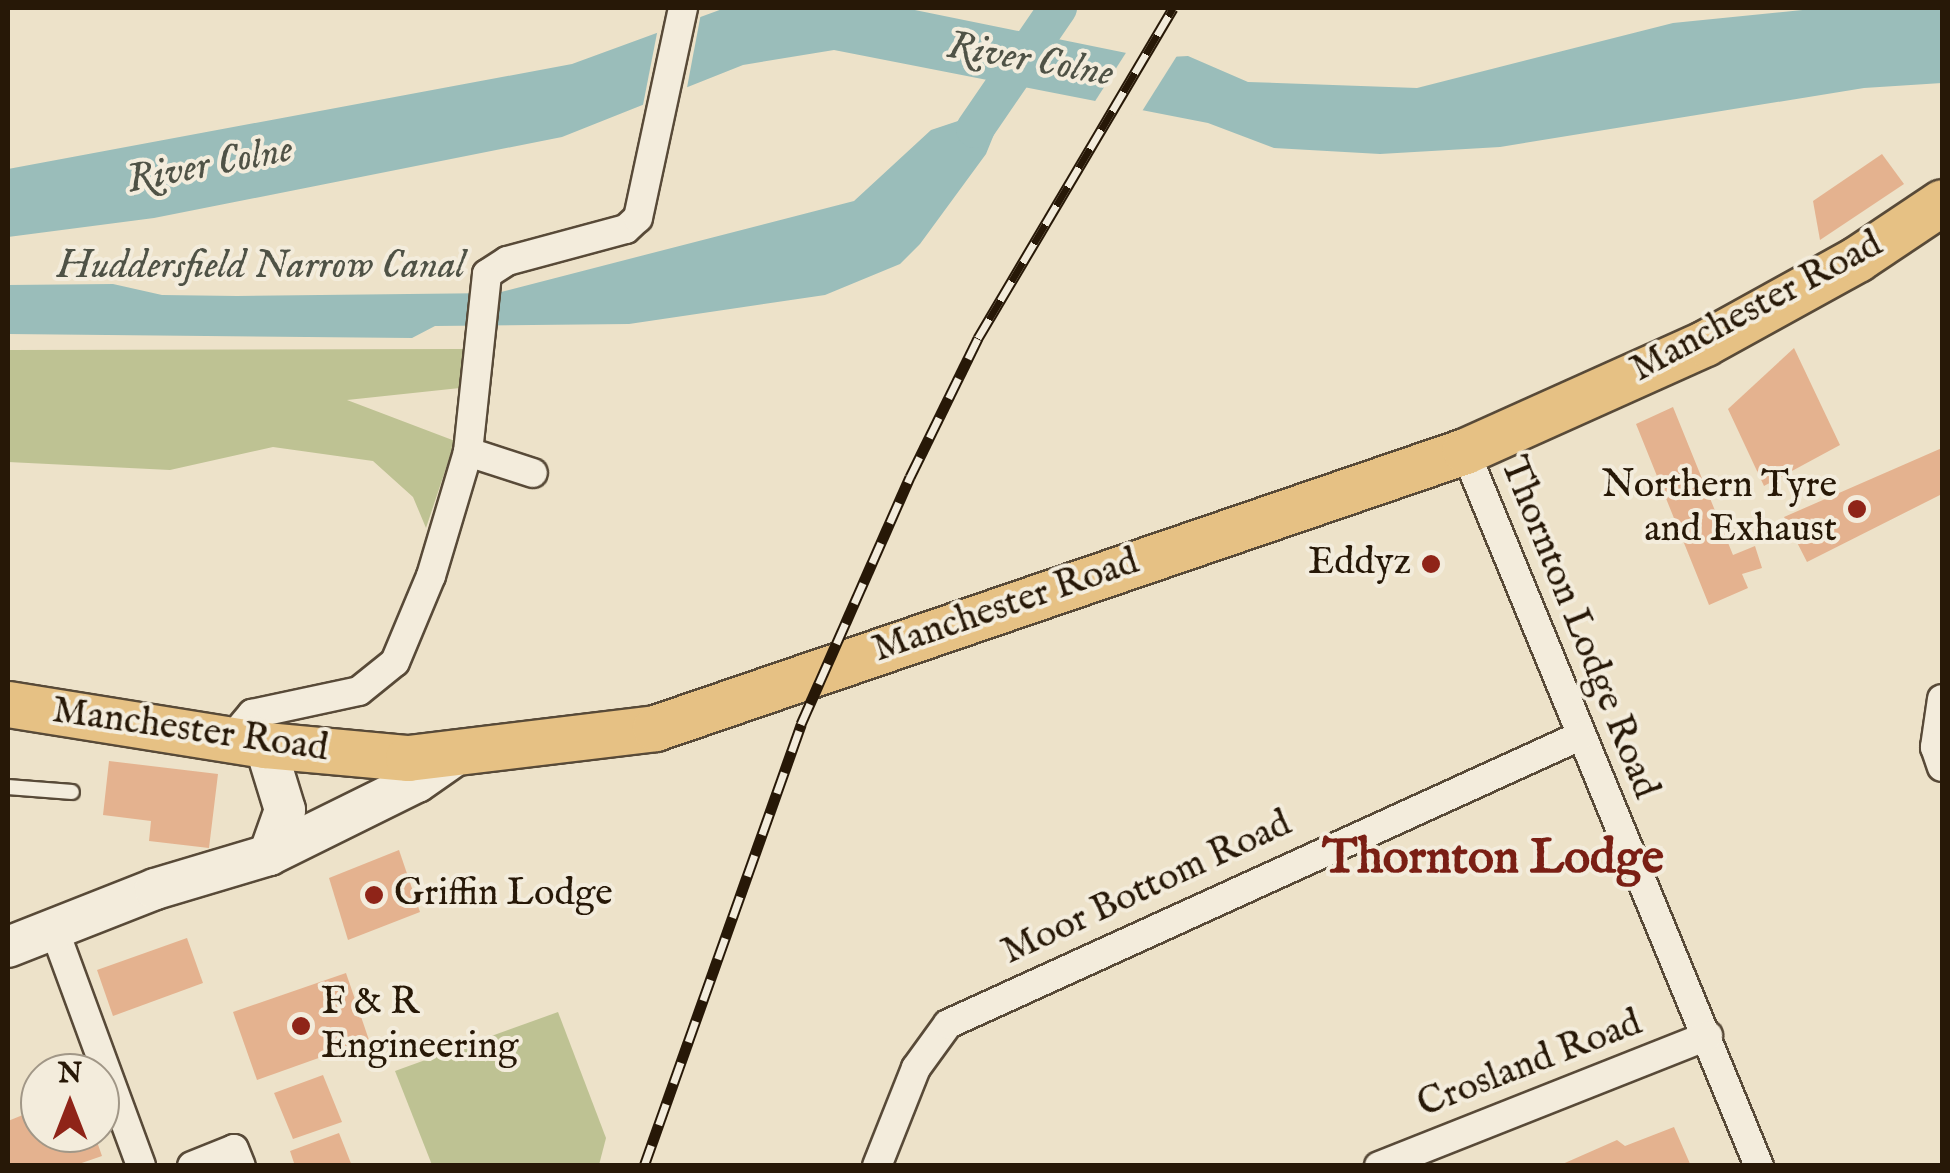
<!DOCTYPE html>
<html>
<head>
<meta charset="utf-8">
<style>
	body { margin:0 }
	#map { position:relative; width:1950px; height:1173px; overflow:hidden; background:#ede2c9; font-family:"IM FELL English",serif }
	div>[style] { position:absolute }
	.green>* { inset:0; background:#bec293 }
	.water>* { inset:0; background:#9abdba }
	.pier>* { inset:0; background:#ede2c9 }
	.canal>* { height:38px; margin:-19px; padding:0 19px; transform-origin:19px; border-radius:19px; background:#9abdba }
	.building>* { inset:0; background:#e4b28f }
	.roads { filter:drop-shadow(2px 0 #584a38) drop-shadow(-2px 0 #584a38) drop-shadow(0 2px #584a38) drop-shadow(0 -2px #584a38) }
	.lane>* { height:14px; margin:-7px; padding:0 7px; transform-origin:7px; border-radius:7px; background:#f3ecdc }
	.street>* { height:28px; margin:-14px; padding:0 14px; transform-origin:14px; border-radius:14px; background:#f3ecdc }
	.secondary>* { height:40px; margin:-20px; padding:0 20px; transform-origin:20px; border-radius:20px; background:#f3ecdc }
	.primary>* { height:45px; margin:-22.5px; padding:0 22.5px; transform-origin:22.5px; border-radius:22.5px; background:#e6c184 }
	.rail>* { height:11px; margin-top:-5.5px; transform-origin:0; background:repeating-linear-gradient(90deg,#f3ecdc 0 22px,#271807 0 44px); box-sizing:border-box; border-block:2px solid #271807 }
	.dots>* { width:28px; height:28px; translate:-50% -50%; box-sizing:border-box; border:5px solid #f3ecdc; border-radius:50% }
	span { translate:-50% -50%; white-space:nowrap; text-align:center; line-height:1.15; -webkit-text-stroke:8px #f3ecdc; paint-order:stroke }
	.street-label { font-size:38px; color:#271807 }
	.poi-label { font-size:38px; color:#271807 }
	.right { translate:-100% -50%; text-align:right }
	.left { translate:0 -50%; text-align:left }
	.water-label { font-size:40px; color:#4f5246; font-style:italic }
	.district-label { font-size:48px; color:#7a1f14; font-weight:700 }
	.frame { position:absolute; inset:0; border:10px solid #271807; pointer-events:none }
	.north { position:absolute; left:20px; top:1053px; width:100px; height:100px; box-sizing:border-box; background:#f3ecdc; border:2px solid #a19787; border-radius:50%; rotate:0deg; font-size:28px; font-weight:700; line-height:40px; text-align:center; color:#271807 }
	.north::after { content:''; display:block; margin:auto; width:35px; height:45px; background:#8f2418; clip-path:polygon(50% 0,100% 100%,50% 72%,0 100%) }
</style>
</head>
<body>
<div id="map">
	<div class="green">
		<i style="clip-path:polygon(464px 349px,460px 388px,347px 400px,455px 441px,426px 528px,413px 497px,373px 461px,273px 447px,170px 470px,8px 462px,8px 350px)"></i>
		<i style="clip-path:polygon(558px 1012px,606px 1138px,599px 1165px,432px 1165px,395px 1071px)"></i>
	</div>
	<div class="water">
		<i style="clip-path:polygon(725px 8px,905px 8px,1151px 58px,1188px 56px,1248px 82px,1417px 88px,1673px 23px,1822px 8px,1942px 8px,1942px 83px,1864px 88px,1500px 147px,1380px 154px,1274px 148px,1208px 123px,834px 50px,743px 65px,562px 137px,154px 218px,8px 237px,8px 169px,572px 64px)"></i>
		<i style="clip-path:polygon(1050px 8px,1068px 8px,1051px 32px,1041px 31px,1037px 25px)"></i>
		<i style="clip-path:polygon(1003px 89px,1008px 100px,986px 154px,920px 244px,900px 264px,825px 295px,629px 324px,435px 326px,412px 338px,8px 334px,8px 285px,113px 284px,162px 295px,237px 296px,497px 293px,854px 201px,931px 130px,958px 121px,989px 90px)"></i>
	</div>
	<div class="pier">
		<i style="clip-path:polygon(702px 8px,686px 93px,642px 110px,659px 23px)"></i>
		<i style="clip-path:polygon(1129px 48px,1180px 51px,1139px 116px,1092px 106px)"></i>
	</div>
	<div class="canal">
		<i style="left:975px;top:129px;width:147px;rotate:-55.6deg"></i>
	</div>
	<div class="building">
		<i style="clip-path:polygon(1882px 154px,1904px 184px,1820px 240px,1813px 201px)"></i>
		<i style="clip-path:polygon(1794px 348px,1840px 445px,1764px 486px,1728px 409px)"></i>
		<i style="clip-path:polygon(1673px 407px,1733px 555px,1755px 546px,1762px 568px,1742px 574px,1748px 588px,1709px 605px,1636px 424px)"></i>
		<i style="clip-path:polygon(1942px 448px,1942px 501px,1940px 495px,1807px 562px,1784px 517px)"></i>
		<i style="clip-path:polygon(109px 761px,218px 774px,209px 848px,149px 841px,151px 821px,103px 815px)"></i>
		<i style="clip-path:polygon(399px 850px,420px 912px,348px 940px,329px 878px)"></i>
		<i style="clip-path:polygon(187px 938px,203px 983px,113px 1016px,97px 970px)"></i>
		<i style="clip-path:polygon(346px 973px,369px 1040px,257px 1080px,233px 1012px)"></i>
		<i style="clip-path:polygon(323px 1075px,342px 1122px,293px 1139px,274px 1093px)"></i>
		<i style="clip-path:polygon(40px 1108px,40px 1133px,94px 1133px,102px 1156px,73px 1166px,8px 1166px,8px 1121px)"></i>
		<i style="clip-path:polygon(1674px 1127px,1691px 1166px,1558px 1166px,1617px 1140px,1625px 1146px)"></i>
		<i style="clip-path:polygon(339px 1133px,352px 1166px,295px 1166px,290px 1151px)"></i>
	</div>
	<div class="roads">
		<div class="lane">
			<i style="left:8px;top:787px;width:64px;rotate:4.5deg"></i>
		</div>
		<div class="street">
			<i style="left:1465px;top:451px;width:773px;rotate:67.65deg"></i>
			<i style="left:468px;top:452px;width:68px;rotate:17.9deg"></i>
			<i style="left:1942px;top:699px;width:49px;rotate:98.3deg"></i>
			<i style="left:1935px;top:747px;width:21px;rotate:71deg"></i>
			<i style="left:231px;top:739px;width:33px;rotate:-50deg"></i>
			<i style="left:252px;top:714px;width:109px;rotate:-12.1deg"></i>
			<i style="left:359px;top:691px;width:46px;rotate:-38.9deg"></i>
			<i style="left:395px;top:662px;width:93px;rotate:-67.3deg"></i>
			<i style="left:431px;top:576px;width:129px;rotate:-73.4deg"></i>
			<i style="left:468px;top:452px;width:179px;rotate:-83.9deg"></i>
			<i style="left:487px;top:274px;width:24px;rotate:-33deg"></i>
			<i style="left:507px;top:261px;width:123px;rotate:-15.1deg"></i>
			<i style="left:626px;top:229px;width:16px;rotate:-43deg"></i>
			<i style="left:638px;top:218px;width:215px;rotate:-77.9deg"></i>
			<i style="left:54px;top:929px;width:252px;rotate:69.8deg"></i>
			<i style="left:192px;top:1166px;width:45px;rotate:-22deg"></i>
			<i style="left:234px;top:1149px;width:18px;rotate:68deg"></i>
			<i style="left:877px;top:1166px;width:105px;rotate:-68.3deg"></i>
			<i style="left:916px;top:1068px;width:54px;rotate:-54deg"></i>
			<i style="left:948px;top:1024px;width:695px;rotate:-24.5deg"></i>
			<i style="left:1379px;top:1166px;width:354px;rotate:-21.6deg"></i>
		</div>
		<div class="secondary">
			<i style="left:265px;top:745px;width:68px;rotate:72.9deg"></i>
			<i style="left:285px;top:810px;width:48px;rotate:109.6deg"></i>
			<i style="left:8px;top:947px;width:158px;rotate:-21.5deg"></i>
			<i style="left:155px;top:889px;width:119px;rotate:-16.6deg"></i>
			<i style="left:269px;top:855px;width:165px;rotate:-26.3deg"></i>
			<i style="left:417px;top:782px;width:44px;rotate:-34.8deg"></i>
		</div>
		<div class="primary">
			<i style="left:8px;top:704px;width:260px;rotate:9.1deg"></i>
			<i style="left:265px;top:745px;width:144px;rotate:5.2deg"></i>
			<i style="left:408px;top:758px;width:249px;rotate:-6.9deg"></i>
			<i style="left:655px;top:728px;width:856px;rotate:-18.88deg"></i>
			<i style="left:1465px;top:451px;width:263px;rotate:-24.2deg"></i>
			<i style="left:1705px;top:343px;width:174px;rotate:-28.9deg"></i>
			<i style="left:1857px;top:259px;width:102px;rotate:-33.8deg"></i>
		</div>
	</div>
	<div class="rail">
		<i style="left:644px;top:1166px;width:469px;rotate:-70.4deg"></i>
		<i style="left:801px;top:724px;width:270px;rotate:-66.2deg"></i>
		<i style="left:910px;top:477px;width:155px;rotate:-63.9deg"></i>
		<i style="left:978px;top:338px;width:383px;rotate:-59.4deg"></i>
	</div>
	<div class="dots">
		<i style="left:1857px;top:509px;background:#8f2418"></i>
		<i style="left:1431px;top:564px;background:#8f2418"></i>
		<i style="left:374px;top:895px;background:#8f2418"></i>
		<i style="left:301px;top:1026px;background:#8f2418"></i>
	</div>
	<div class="street-label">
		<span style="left:1757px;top:308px;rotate:-28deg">Manchester Road</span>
		<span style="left:1006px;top:607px;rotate:-19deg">Manchester Road</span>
		<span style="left:1578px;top:628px;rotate:68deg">Thornton Lodge Road</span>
		<span style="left:190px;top:731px;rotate:8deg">Manchester Road</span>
		<span style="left:1147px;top:889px;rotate:-25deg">Moor Bottom Road</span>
		<span style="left:1530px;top:1065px;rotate:-21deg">Crosland Road</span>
	</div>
	<div class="poi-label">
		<span class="right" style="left:1837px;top:509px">Northern Tyre<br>and Exhaust</span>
		<span class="right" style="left:1411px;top:564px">Eddyz</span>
		<span class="left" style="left:394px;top:895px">Griffin Lodge</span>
		<span class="left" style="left:321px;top:1026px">F &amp; R<br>Engineering</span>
	</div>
	<div class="water-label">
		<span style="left:1030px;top:61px;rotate:10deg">River Colne</span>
		<span style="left:210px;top:166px;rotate:-11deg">River Colne</span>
		<span style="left:261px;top:267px">Huddersfield Narrow Canal</span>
	</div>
	<div class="district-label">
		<span style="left:1493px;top:860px">Thornton Lodge</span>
	</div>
	<div class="frame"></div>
	<div class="north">N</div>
</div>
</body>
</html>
